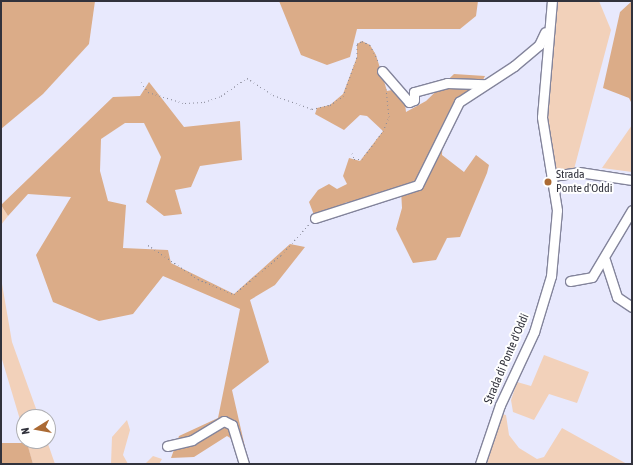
<!DOCTYPE html>
<html>
<head>
<meta charset="utf-8">
<style>
	body { margin:0 }
	#map { position:relative; width:633px; height:465px; overflow:hidden; background:#e8e9fd; font-family:"Asap Condensed",sans-serif }
	div>[style] { position:absolute }
	.green>* { inset:0; background:#f2d1ba }
	.forest>* { inset:0; background:#dbac88 }
	.path>* { height:1px; margin-top:-0.5px; transform-origin:0; background:repeating-linear-gradient(90deg,#8a8b9a 0 1px,transparent 0 4px) }
	.roads { filter:drop-shadow(1px 0 #83849b) drop-shadow(-1px 0 #83849b) drop-shadow(0 1px #83849b) drop-shadow(0 -1px #83849b) }
	.minor>* { height:9px; margin:-4.5px; padding:0 4.5px; transform-origin:4.5px; border-radius:4.5px; background:#fff }
	.dots>* { width:11px; height:11px; translate:-50% -50%; box-sizing:border-box; border:2px solid #fff; border-radius:50% }
	span { translate:-50% -50%; white-space:nowrap; text-align:center; line-height:1.15; -webkit-text-stroke:4px #fff; paint-order:stroke }
	.poi-label { font-size:12px; color:#31323c }
	.left { translate:0 -50%; text-align:left }
	.street-label { font-size:12px; color:#31323c }
	.frame { position:absolute; inset:0; border:2px solid #31323c; pointer-events:none }
	.north { position:absolute; left:16px; top:409px; width:40px; height:40px; box-sizing:border-box; background:#fff; border:1px solid #adadb1; border-radius:50%; rotate:259deg; font-size:11px; font-weight:700; line-height:16px; text-align:center; color:#31323c }
	.north::after { content:''; display:block; margin:auto; width:14px; height:18px; background:#ab6a34; clip-path:polygon(50% 0,100% 100%,50% 72%,0 100%) }
</style>
</head>
<body>
<div id="map">
	<div class="green">
		<i style="clip-path:polygon(552px 1px,599px 1px,611px 30px,573px 173px,552px 176px,544px 138px)"></i>
		<i style="clip-path:polygon(632px 125px,632px 172px,602px 168px)"></i>
		<i style="clip-path:polygon(1px 205px,8px 216px,1px 225px)"></i>
		<i style="clip-path:polygon(1px 278px,12px 342px,39px 417px,24px 417px,24px 433px,1px 356px)"></i>
		<i style="clip-path:polygon(544px 355px,589px 372px,577px 403px,549px 394px,534px 420px,513px 412px,511px 400px,517px 382px,531px 386px)"></i>
		<i style="clip-path:polygon(500px 414px,506px 415px,509px 435px,519px 448px,537px 459px,544px 457px,562px 428px,627px 464px,487px 464px)"></i>
		<i style="clip-path:polygon(127px 420px,130px 430px,123px 455px,128px 464px,111px 464px,112px 437px)"></i>
		<i style="clip-path:polygon(26px 441px,47px 441px,55px 464px,33px 464px)"></i>
		<i style="clip-path:polygon(153px 456px,162px 459px,159px 464px,145px 464px)"></i>
	</div>
	<div class="forest">
		<i style="clip-path:polygon(1px 1px,95px 1px,89px 44px,43px 94px,1px 129px)"></i>
		<i style="clip-path:polygon(279px 1px,478px 1px,476px 16px,460px 29px,357px 29px,350px 57px,327px 65px,301px 55px)"></i>
		<i style="clip-path:polygon(632px 1px,632px 104px,629px 98px,603px 88px,620px 12px)"></i>
		<i style="clip-path:polygon(362px 41px,370px 45px,376px 55px,387px 91px,392px 90px,405px 103px,406px 112px,426px 101px,454px 74px,485px 76px,472px 101px,459px 102px,443px 134px,442px 155px,464px 172px,476px 155px,489px 165px,487px 173px,460px 237px,447px 238px,436px 260px,413px 263px,396px 229px,402px 208px,401px 190px,375px 193px,364px 205px,347px 202px,327px 213px,314px 215px,309px 202px,318px 190px,329px 184px,337px 189px,347px 184px,343px 176px,349px 158px,360px 161px,383px 131px,367px 116px,360px 115px,344px 130px,315px 114px,317px 108px,330px 105px,343px 94px,357px 57px,357px 44px)"></i>
		<i style="clip-path:polygon(149px 82px,184px 127px,240px 121px,242px 160px,200px 166px,191px 187px,175px 190px,182px 214px,164px 216px,146px 202px,161px 157px,144px 123px,125px 123px,101px 139px,100px 171px,108px 201px,126px 205px,123px 248px,168px 250px,171px 263px,234px 294px,290px 244px,305px 247px,275px 285px,250px 300px,269px 362px,232px 390px,245px 447px,227px 436px,194px 457px,171px 458px,179px 436px,218px 418px,240px 309px,163px 276px,133px 314px,99px 321px,53px 302px,36px 255px,71px 197px,28px 194px,8px 216px,1px 205px,113px 97px,140px 96px)"></i>
		<i style="clip-path:polygon(1px 443px,27px 443px,33px 464px,1px 464px)"></i>
	</div>
	<div class="path">
		<i style="left:141px;top:82px;width:12px;rotate:55deg"></i>
		<i style="left:148px;top:92px;width:39px;rotate:17deg"></i>
		<i style="left:185px;top:103px;width:19px;rotate:-3deg"></i>
		<i style="left:204px;top:102px;width:18px;rotate:-19deg"></i>
		<i style="left:221px;top:96px;width:32px;rotate:-35deg"></i>
		<i style="left:247px;top:78px;width:31px;rotate:33deg"></i>
		<i style="left:273px;top:95px;width:41px;rotate:19.7deg"></i>
		<i style="left:312px;top:109px;width:18px;rotate:-13deg"></i>
		<i style="left:330px;top:105px;width:16px;rotate:-35deg"></i>
		<i style="left:343px;top:96px;width:41px;rotate:-70.3deg"></i>
		<i style="left:357px;top:57px;width:13px;rotate:-90deg"></i>
		<i style="left:357px;top:44px;width:6px;rotate:-31deg"></i>
		<i style="left:362px;top:41px;width:9px;rotate:27deg"></i>
		<i style="left:370px;top:45px;width:20px;rotate:63deg"></i>
		<i style="left:352px;top:153px;width:6px;rotate:72deg"></i>
		<i style="left:354px;top:159px;width:8px"></i>
		<i style="left:362px;top:159px;width:35px;rotate:-53deg"></i>
		<i style="left:383px;top:131px;width:15px;rotate:-67deg"></i>
		<i style="left:389px;top:117px;width:28px;rotate:-96deg"></i>
		<i style="left:148px;top:245px;width:60px;rotate:34.2deg"></i>
		<i style="left:198px;top:279px;width:39px;rotate:23deg"></i>
		<i style="left:234px;top:294px;width:61px;rotate:-39.7deg"></i>
		<i style="left:281px;top:255px;width:43px;rotate:-47.8deg"></i>
	</div>
	<div class="roads">
		<div class="minor">
			<i style="left:382px;top:71px;width:41px;rotate:48.9deg"></i>
			<i style="left:409px;top:102px;width:5px;rotate:-22deg"></i>
			<i style="left:414px;top:100px;width:8px;rotate:-90deg"></i>
			<i style="left:414px;top:92px;width:34px;rotate:-15deg"></i>
			<i style="left:447px;top:83px;width:38px;rotate:2deg"></i>
			<i style="left:552px;top:176px;width:27px;rotate:-8deg"></i>
			<i style="left:579px;top:172px;width:54px;rotate:8.6deg"></i>
			<i style="left:315px;top:218px;width:108px;rotate:-17.8deg"></i>
			<i style="left:418px;top:185px;width:93px;rotate:-63.7deg"></i>
			<i style="left:459px;top:102px;width:66px;rotate:-33.2deg"></i>
			<i style="left:514px;top:66px;width:33px;rotate:-40deg"></i>
			<i style="left:539px;top:45px;width:14px;rotate:-65deg"></i>
			<i style="left:605px;top:260px;width:39px;rotate:72deg"></i>
			<i style="left:617px;top:297px;width:18px;rotate:34deg"></i>
			<i style="left:570px;top:281px;width:22px;rotate:-10deg"></i>
			<i style="left:592px;top:277px;width:78px;rotate:-59.2deg"></i>
			<i style="left:167px;top:446px;width:26px;rotate:-13deg"></i>
			<i style="left:192px;top:440px;width:37px;rotate:-31deg"></i>
			<i style="left:224px;top:421px;width:9px;rotate:27deg"></i>
			<i style="left:232px;top:425px;width:41px;rotate:72.9deg"></i>
			<i style="left:480px;top:464px;width:62px;rotate:-71.3deg"></i>
			<i style="left:500px;top:405px;width:81px;rotate:-65deg"></i>
			<i style="left:534px;top:332px;width:59px;rotate:-73.1deg"></i>
			<i style="left:551px;top:276px;width:66px;rotate:-84.8deg"></i>
			<i style="left:557px;top:210px;width:94px;rotate:-99.2deg"></i>
			<i style="left:542px;top:117px;width:116px;rotate:-85.1deg"></i>
		</div>
	</div>
	<div class="dots">
		<i style="left:548px;top:182px;background:#ab6a34"></i>
	</div>
	<div class="poi-label">
		<span class="left" style="left:556px;top:182px">Strada<br>Ponte d'Oddi</span>
	</div>
	<div class="street-label">
		<span style="left:507px;top:359px;rotate:-67deg">Strada di Ponte d'Oddi</span>
	</div>
	<div class="frame"></div>
	<div class="north">N</div>
</div>
</body>
</html>
